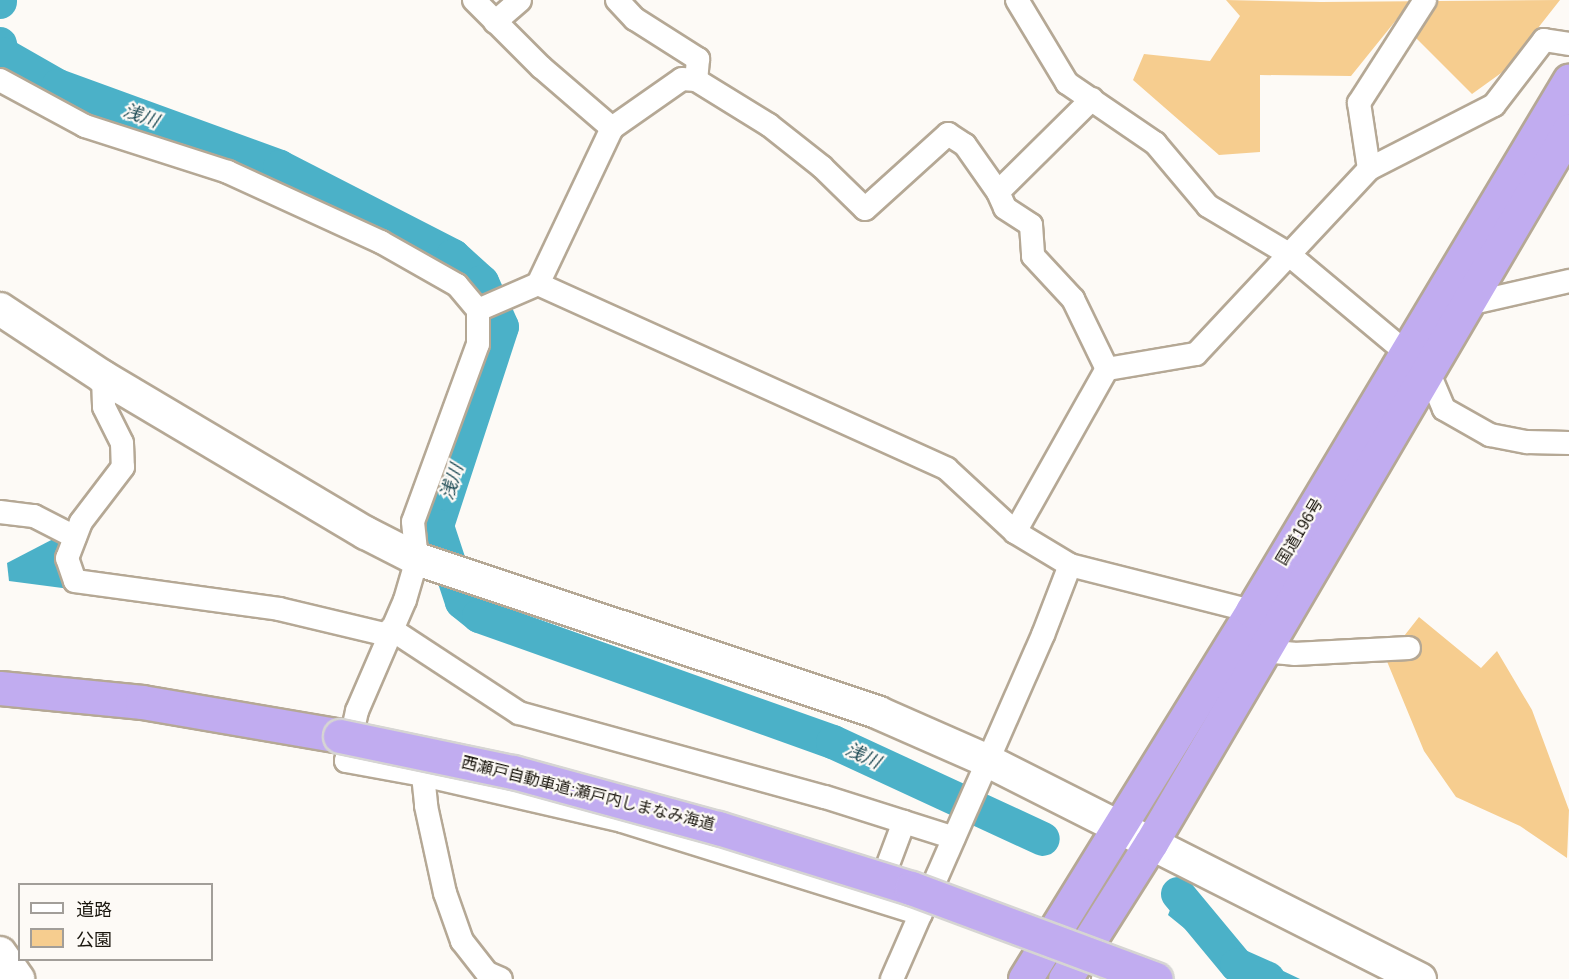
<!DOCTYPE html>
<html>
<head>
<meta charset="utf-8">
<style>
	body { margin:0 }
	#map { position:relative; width:1569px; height:979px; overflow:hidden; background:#fdfaf6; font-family:Helvetica,"Noto Sans JP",sans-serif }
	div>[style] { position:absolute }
	.green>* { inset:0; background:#f6cd8f }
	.water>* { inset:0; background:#4bb1c8 }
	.river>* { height:34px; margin:-17px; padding:0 17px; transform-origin:17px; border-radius:17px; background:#4bb1c8 }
	.roads { filter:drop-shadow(2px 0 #b5a895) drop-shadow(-2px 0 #b5a895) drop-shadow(0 2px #b5a895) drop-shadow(0 -2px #b5a895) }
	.street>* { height:22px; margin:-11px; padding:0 11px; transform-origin:11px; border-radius:11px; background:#fff }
	.secondary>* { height:32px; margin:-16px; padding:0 16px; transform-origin:16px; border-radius:16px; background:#fff }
	.highway>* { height:33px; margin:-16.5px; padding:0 16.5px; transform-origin:16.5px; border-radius:16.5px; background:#c1acf0 }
	.bridges { filter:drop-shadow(2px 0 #d6d5d3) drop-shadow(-2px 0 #d6d5d3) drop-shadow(0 2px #d6d5d3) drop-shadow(0 -2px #d6d5d3) }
	.highway-bridge>* { height:33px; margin:-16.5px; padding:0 16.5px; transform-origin:16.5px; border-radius:16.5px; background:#c1acf0 }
	span { translate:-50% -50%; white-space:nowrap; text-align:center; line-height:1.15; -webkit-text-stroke:4.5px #fdfaf6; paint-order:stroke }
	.street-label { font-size:16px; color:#19150d }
	.water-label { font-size:18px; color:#1b4953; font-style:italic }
	.legend { position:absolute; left:18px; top:883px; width:195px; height:78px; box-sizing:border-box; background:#fdfaf6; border:2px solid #a29e99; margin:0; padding:8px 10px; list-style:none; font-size:18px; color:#19150d }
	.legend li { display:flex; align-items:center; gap:12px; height:30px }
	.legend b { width:30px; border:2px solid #a29e99 }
</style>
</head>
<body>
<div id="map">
	<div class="green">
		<i style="clip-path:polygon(1226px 0,1321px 2px,1560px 0,1504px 71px,1472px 94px,1397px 19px,1351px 76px,1260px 75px,1260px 152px,1219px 155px,1133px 80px,1144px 54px,1210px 61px,1240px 16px)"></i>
		<i style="clip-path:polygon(1419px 617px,1481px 668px,1497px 651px,1532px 710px,1569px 810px,1567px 858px,1520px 826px,1456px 797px,1424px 751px,1386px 659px)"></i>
	</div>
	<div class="water">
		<i style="clip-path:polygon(57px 537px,70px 589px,9px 581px,7px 563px)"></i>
		<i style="clip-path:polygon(1172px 905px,1207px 916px,1243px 952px,1300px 979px,1258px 979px,1232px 967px,1168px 915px)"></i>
	</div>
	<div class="river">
		<i style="left:0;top:2px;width:2px;rotate:-90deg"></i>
		<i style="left:0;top:44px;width:10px;rotate:79deg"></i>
		<i style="left:2px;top:54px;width:64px;rotate:29.7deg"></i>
		<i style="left:58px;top:86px;width:236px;rotate:20deg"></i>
		<i style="left:280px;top:167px;width:195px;rotate:27.2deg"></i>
		<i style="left:453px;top:256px;width:39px;rotate:42deg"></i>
		<i style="left:482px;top:282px;width:49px;rotate:66deg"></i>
		<i style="left:502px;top:327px;width:209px;rotate:108.1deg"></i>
		<i style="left:437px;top:526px;width:80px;rotate:71.8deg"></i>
		<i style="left:462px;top:602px;width:22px;rotate:39deg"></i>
		<i style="left:479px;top:616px;width:376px;rotate:19.6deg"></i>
		<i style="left:833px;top:742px;width:231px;rotate:24.8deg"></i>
		<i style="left:1178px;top:894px;width:92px;rotate:50.3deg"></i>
		<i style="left:1237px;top:965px;width:34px;rotate:24deg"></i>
	</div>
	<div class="roads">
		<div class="street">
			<i style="left:474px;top:0;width:95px;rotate:45deg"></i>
			<i style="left:541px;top:67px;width:94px;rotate:40.7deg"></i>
			<i style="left:617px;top:0;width:26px;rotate:47deg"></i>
			<i style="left:635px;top:19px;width:75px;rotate:32.4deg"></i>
			<i style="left:698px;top:59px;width:21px;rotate:95deg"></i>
			<i style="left:1017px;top:0;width:97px;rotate:58.9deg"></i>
			<i style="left:1067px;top:83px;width:107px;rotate:34.3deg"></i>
			<i style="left:1155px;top:143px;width:82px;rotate:49.9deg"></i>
			<i style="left:1208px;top:206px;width:92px;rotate:30.7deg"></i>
			<i style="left:1287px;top:253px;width:184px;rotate:39.9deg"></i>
			<i style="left:1428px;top:371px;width:41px;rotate:67.2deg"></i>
			<i style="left:1444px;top:409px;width:53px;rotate:29.5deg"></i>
			<i style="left:1490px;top:435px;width:38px;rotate:11deg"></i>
			<i style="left:1527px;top:442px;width:42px;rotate:1.4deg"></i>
			<i style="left:495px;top:22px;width:33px;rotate:-41deg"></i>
			<i style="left:0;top:80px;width:97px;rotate:28.4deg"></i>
			<i style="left:85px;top:126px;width:150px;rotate:17.8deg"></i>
			<i style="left:228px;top:172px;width:168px;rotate:24.6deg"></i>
			<i style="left:381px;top:242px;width:87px;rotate:29.5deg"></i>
			<i style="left:457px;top:285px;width:33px;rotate:50deg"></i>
			<i style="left:478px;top:310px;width:34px;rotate:90deg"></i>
			<i style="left:478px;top:344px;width:189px;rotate:110.1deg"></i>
			<i style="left:413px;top:522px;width:37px;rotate:84deg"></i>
			<i style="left:417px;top:559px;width:43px;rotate:106.3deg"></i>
			<i style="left:405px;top:600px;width:121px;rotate:113.4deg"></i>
			<i style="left:357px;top:711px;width:51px;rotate:102.4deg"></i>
			<i style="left:346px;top:761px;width:78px;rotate:10.3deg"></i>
			<i style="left:423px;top:775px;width:31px;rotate:84deg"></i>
			<i style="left:426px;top:806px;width:89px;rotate:77.7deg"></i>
			<i style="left:445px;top:893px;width:51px;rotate:70.5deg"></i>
			<i style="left:462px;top:941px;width:41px;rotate:52deg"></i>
			<i style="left:487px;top:973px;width:15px;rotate:23deg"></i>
			<i style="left:1092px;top:99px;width:132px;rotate:135.3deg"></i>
			<i style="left:998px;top:192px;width:17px;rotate:66deg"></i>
			<i style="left:1005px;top:208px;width:31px;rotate:33deg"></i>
			<i style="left:1031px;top:225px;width:31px;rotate:86deg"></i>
			<i style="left:1033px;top:256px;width:59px;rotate:47.1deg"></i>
			<i style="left:1073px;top:299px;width:78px;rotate:64.1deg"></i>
			<i style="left:1369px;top:169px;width:140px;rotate:-27.1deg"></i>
			<i style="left:1494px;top:105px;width:82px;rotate:-52.4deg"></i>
			<i style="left:1544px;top:40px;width:25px;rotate:9deg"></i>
			<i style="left:538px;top:284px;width:449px;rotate:24.3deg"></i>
			<i style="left:947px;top:469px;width:93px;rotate:42.8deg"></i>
			<i style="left:1015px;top:532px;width:64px;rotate:31deg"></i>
			<i style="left:1070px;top:565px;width:75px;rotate:111.1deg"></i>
			<i style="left:1043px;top:635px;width:376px;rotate:113.7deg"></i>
			<i style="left:1468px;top:304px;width:104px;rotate:-12.8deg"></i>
			<i style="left:478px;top:310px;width:65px;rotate:-23.4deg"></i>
			<i style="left:538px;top:284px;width:173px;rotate:-64.6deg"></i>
			<i style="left:612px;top:128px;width:85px;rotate:-35deg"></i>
			<i style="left:682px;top:79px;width:14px;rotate:4deg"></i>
			<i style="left:696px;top:80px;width:86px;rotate:31.7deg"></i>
			<i style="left:769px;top:125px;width:68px;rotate:38.4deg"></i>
			<i style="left:822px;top:167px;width:60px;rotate:44.3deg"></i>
			<i style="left:865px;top:209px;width:112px;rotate:-42.1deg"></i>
			<i style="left:948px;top:134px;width:20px;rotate:33deg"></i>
			<i style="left:965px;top:145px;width:57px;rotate:54.9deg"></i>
			<i style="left:1107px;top:369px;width:90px;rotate:-9.6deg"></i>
			<i style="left:1196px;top:354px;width:253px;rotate:-46.9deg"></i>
			<i style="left:1369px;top:169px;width:67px;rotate:-98.6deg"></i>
			<i style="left:1359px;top:103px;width:122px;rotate:-57.3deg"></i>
			<i style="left:103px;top:377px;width:30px;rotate:88deg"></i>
			<i style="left:104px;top:407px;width:40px;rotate:63.4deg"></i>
			<i style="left:122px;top:443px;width:24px;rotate:88deg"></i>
			<i style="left:123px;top:467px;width:69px;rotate:127.4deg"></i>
			<i style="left:81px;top:522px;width:39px;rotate:111deg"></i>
			<i style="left:67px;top:558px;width:24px;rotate:71deg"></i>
			<i style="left:75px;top:581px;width:206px;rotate:7.8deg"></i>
			<i style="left:279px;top:609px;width:112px;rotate:13.4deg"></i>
			<i style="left:0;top:512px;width:34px;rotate:7deg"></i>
			<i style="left:34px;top:516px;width:46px;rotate:27.1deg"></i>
			<i style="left:1015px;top:532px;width:187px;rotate:-60.6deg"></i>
			<i style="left:1070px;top:565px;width:188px;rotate:14.2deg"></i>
			<i style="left:391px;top:629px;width:153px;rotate:33.3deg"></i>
			<i style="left:519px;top:713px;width:317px;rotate:15.4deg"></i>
			<i style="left:825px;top:797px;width:135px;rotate:17.6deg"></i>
			<i style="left:1262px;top:651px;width:32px;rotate:5deg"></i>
			<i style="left:1294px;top:654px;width:115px;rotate:-3deg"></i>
			<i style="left:423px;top:775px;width:204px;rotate:13deg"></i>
			<i style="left:622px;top:821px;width:313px;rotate:17.3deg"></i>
			<i style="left:878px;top:891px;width:74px;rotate:-69.4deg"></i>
			<i style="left:1103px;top:979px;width:1px"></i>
		</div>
		<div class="secondary">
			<i style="left:0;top:309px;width:123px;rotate:33.4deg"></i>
			<i style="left:103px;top:377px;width:306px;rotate:30.7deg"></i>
			<i style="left:366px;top:533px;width:57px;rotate:27deg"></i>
			<i style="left:417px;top:559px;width:487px;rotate:18.4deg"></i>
			<i style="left:879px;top:713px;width:119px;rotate:23.8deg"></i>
			<i style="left:988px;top:761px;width:484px;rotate:26.8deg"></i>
			<i style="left:0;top:953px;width:32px;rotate:55deg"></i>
		</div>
		<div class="highway">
			<i style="left:0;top:688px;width:143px;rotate:5.6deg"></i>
			<i style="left:142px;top:702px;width:201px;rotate:9.7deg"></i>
			<i style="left:1025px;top:979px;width:432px;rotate:-58.3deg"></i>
			<i style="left:1252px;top:611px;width:618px;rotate:-59.12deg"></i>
			<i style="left:1065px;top:979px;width:161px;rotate:-57.7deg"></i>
			<i style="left:1151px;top:843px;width:826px;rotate:-59.62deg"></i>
		</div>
	</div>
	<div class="bridges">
		<div class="highway-bridge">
			<i style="left:340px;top:736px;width:177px;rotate:11.8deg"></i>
			<i style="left:513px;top:772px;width:213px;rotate:15.3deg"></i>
			<i style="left:718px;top:828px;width:202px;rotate:17.3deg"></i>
			<i style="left:911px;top:888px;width:261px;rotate:20.4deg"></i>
		</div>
	</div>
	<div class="street-label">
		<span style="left:1300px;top:532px;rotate:-59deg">国道196号</span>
		<span style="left:588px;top:794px;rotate:14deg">西瀬戸自動車道;瀬戸内しまなみ海道</span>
	</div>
	<div class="water-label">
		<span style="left:141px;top:116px;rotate:20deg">浅川</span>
		<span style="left:452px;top:482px;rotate:-72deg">浅川</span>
		<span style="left:863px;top:756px;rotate:25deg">浅川</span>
	</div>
	<ul class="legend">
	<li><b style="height:8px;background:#fff"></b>道路</li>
	<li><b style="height:16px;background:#f6cd8f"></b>公園</li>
	</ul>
</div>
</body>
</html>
